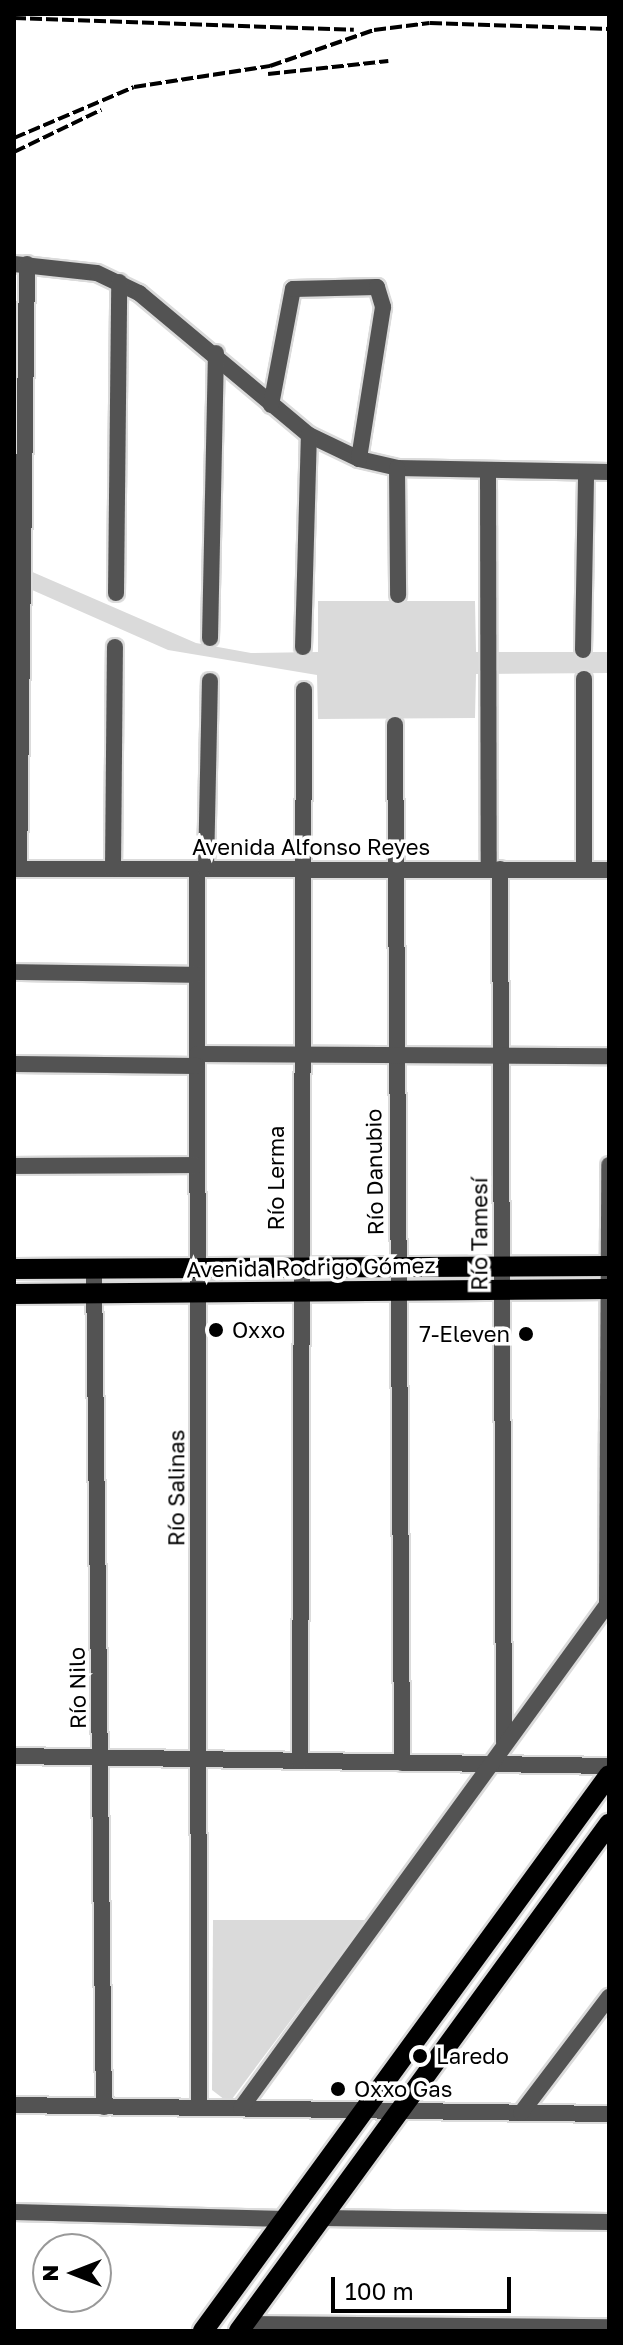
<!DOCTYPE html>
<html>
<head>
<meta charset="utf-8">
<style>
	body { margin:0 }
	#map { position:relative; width:623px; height:2345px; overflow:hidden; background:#fff; font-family:"Golos Text",sans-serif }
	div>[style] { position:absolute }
	.green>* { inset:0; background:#dadada }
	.roads { filter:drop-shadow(2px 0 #dbdbdb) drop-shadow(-2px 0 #dbdbdb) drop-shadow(0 2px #dbdbdb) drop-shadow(0 -2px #dbdbdb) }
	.minor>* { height:16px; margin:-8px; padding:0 8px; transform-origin:8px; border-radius:8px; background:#535353 }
	.major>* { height:20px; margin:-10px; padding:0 10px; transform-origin:10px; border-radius:10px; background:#000 }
	.rail>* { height:4px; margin-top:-2px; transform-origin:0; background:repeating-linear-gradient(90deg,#000 0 12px,transparent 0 16px) }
	.dots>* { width:22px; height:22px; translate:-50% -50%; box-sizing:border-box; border:4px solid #fff; border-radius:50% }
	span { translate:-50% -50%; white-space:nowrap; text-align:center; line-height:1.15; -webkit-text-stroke:7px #fff; paint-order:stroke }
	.street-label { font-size:22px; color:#000 }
	.poi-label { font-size:22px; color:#000 }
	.left { translate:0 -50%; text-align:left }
	.right { translate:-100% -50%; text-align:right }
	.frame { position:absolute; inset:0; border:16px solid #000; pointer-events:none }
	.north { position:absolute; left:32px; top:2233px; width:80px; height:80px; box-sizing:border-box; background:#fff; border:2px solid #999; border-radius:50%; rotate:270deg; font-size:22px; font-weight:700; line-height:32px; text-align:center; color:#000 }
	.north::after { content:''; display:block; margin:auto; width:28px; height:36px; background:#000; clip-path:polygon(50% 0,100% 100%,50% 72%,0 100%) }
	.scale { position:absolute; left:331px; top:2277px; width:180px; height:36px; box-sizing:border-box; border:4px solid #000; border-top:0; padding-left:10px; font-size:24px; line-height:28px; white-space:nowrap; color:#000; -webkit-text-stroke:6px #fff; paint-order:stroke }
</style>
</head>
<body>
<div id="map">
	<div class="green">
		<i style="clip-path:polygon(14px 564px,196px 643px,251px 653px,318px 652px,318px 601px,475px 601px,476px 652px,609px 652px,609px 673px,476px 674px,475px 718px,318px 719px,317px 675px,168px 650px,14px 582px)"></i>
		<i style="clip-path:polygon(213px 1920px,366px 1920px,229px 2103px,212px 2090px)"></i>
	</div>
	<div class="roads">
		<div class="minor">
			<i style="left:14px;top:264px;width:83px;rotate:6.2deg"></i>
			<i style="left:97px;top:273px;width:47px;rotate:25.5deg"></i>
			<i style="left:139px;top:293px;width:222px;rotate:39.9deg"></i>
			<i style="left:309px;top:435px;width:55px;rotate:25.6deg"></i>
			<i style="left:359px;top:459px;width:39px;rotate:13deg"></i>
			<i style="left:397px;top:468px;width:212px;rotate:1.1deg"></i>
			<i style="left:271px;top:405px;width:118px;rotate:-79.3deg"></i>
			<i style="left:293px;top:289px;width:84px;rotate:-1.4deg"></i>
			<i style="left:377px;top:287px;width:21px;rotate:73deg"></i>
			<i style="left:383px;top:307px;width:154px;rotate:99deg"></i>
			<i style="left:397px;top:468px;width:127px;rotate:89.5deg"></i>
			<i style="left:488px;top:470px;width:399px;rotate:89.9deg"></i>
			<i style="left:116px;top:593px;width:311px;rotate:-89.4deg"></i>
			<i style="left:210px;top:638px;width:285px;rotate:-88.8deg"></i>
			<i style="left:303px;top:647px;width:212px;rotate:-88.4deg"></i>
			<i style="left:583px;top:650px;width:178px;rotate:-89deg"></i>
			<i style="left:584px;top:679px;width:190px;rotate:90deg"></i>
			<i style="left:395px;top:725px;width:1038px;rotate:89.61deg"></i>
			<i style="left:14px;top:869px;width:595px;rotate:0.1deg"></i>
			<i style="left:19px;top:869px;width:605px;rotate:-89.24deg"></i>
			<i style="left:113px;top:869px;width:222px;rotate:-89.5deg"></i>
			<i style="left:197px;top:869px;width:1239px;rotate:89.91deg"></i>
			<i style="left:206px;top:869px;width:188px;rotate:-88.8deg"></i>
			<i style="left:500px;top:869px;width:873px;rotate:89.74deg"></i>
			<i style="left:14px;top:972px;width:183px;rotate:0.9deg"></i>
			<i style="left:197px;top:1054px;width:412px;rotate:0.3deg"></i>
			<i style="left:14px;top:1064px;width:183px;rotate:0.6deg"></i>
			<i style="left:14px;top:1166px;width:183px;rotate:-0.3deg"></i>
			<i style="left:94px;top:1269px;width:838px;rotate:89.32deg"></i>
			<i style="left:607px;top:1605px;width:440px;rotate:-89.7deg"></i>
			<i style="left:14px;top:1756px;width:595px;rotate:0.96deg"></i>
			<i style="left:300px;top:1761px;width:1071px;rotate:-89.79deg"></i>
			<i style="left:14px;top:2105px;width:595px;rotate:0.87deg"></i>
			<i style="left:241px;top:2108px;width:626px;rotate:-53.97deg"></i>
			<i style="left:521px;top:2113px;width:146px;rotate:-52.8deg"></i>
			<i style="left:14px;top:2212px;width:271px;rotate:1.5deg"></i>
			<i style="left:323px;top:2218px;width:286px;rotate:0.8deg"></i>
			<i style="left:244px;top:2324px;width:365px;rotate:0.5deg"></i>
		</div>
		<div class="major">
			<i style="left:14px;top:1269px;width:595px;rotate:-0.29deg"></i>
			<i style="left:14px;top:1294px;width:595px;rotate:-0.48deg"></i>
			<i style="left:203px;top:2331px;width:688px;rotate:-53.86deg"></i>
			<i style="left:239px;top:2331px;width:628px;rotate:-53.88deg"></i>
		</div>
	</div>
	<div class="rail">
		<i style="left:14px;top:18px;width:340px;rotate:2deg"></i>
		<i style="left:268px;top:74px;width:121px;rotate:-6.2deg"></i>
		<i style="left:14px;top:138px;width:130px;rotate:-23deg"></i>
		<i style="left:134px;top:87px;width:138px;rotate:-8.8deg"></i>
		<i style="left:270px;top:66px;width:110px;rotate:-19.1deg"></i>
		<i style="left:374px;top:30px;width:56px;rotate:-7.1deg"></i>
		<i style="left:430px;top:23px;width:179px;rotate:1.9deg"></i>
		<i style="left:14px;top:152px;width:97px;rotate:-25.8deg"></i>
		<i style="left:14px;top:1276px;width:595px;rotate:-0.39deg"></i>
	</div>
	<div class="dots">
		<i style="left:216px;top:1330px;background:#000"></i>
		<i style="left:526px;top:1334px;background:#000"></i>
		<i style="left:420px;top:2056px;background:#000"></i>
		<i style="left:338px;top:2089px;background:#000"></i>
	</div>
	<div class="street-label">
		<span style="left:311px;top:847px">Avenida Alfonso Reyes</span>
		<span style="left:374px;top:1172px;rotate:-91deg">Río Danubio</span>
		<span style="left:276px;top:1178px;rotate:-90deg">Río Lerma</span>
		<span style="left:479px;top:1234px;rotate:-90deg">Río Tamesí</span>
		<span style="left:311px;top:1267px;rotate:-1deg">Avenida Rodrigo Gómez</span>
		<span style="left:176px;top:1488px;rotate:-90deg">Río Salinas</span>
		<span style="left:77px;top:1688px;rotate:-91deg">Río Nilo</span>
	</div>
	<div class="poi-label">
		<span class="left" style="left:232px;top:1330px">Oxxo</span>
		<span class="right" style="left:510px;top:1334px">7-Eleven</span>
		<span class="left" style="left:436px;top:2056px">Laredo</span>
		<span class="left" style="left:354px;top:2089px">Oxxo Gas</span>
	</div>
	<div class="frame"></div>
	<div class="north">N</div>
	<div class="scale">100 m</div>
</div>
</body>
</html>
